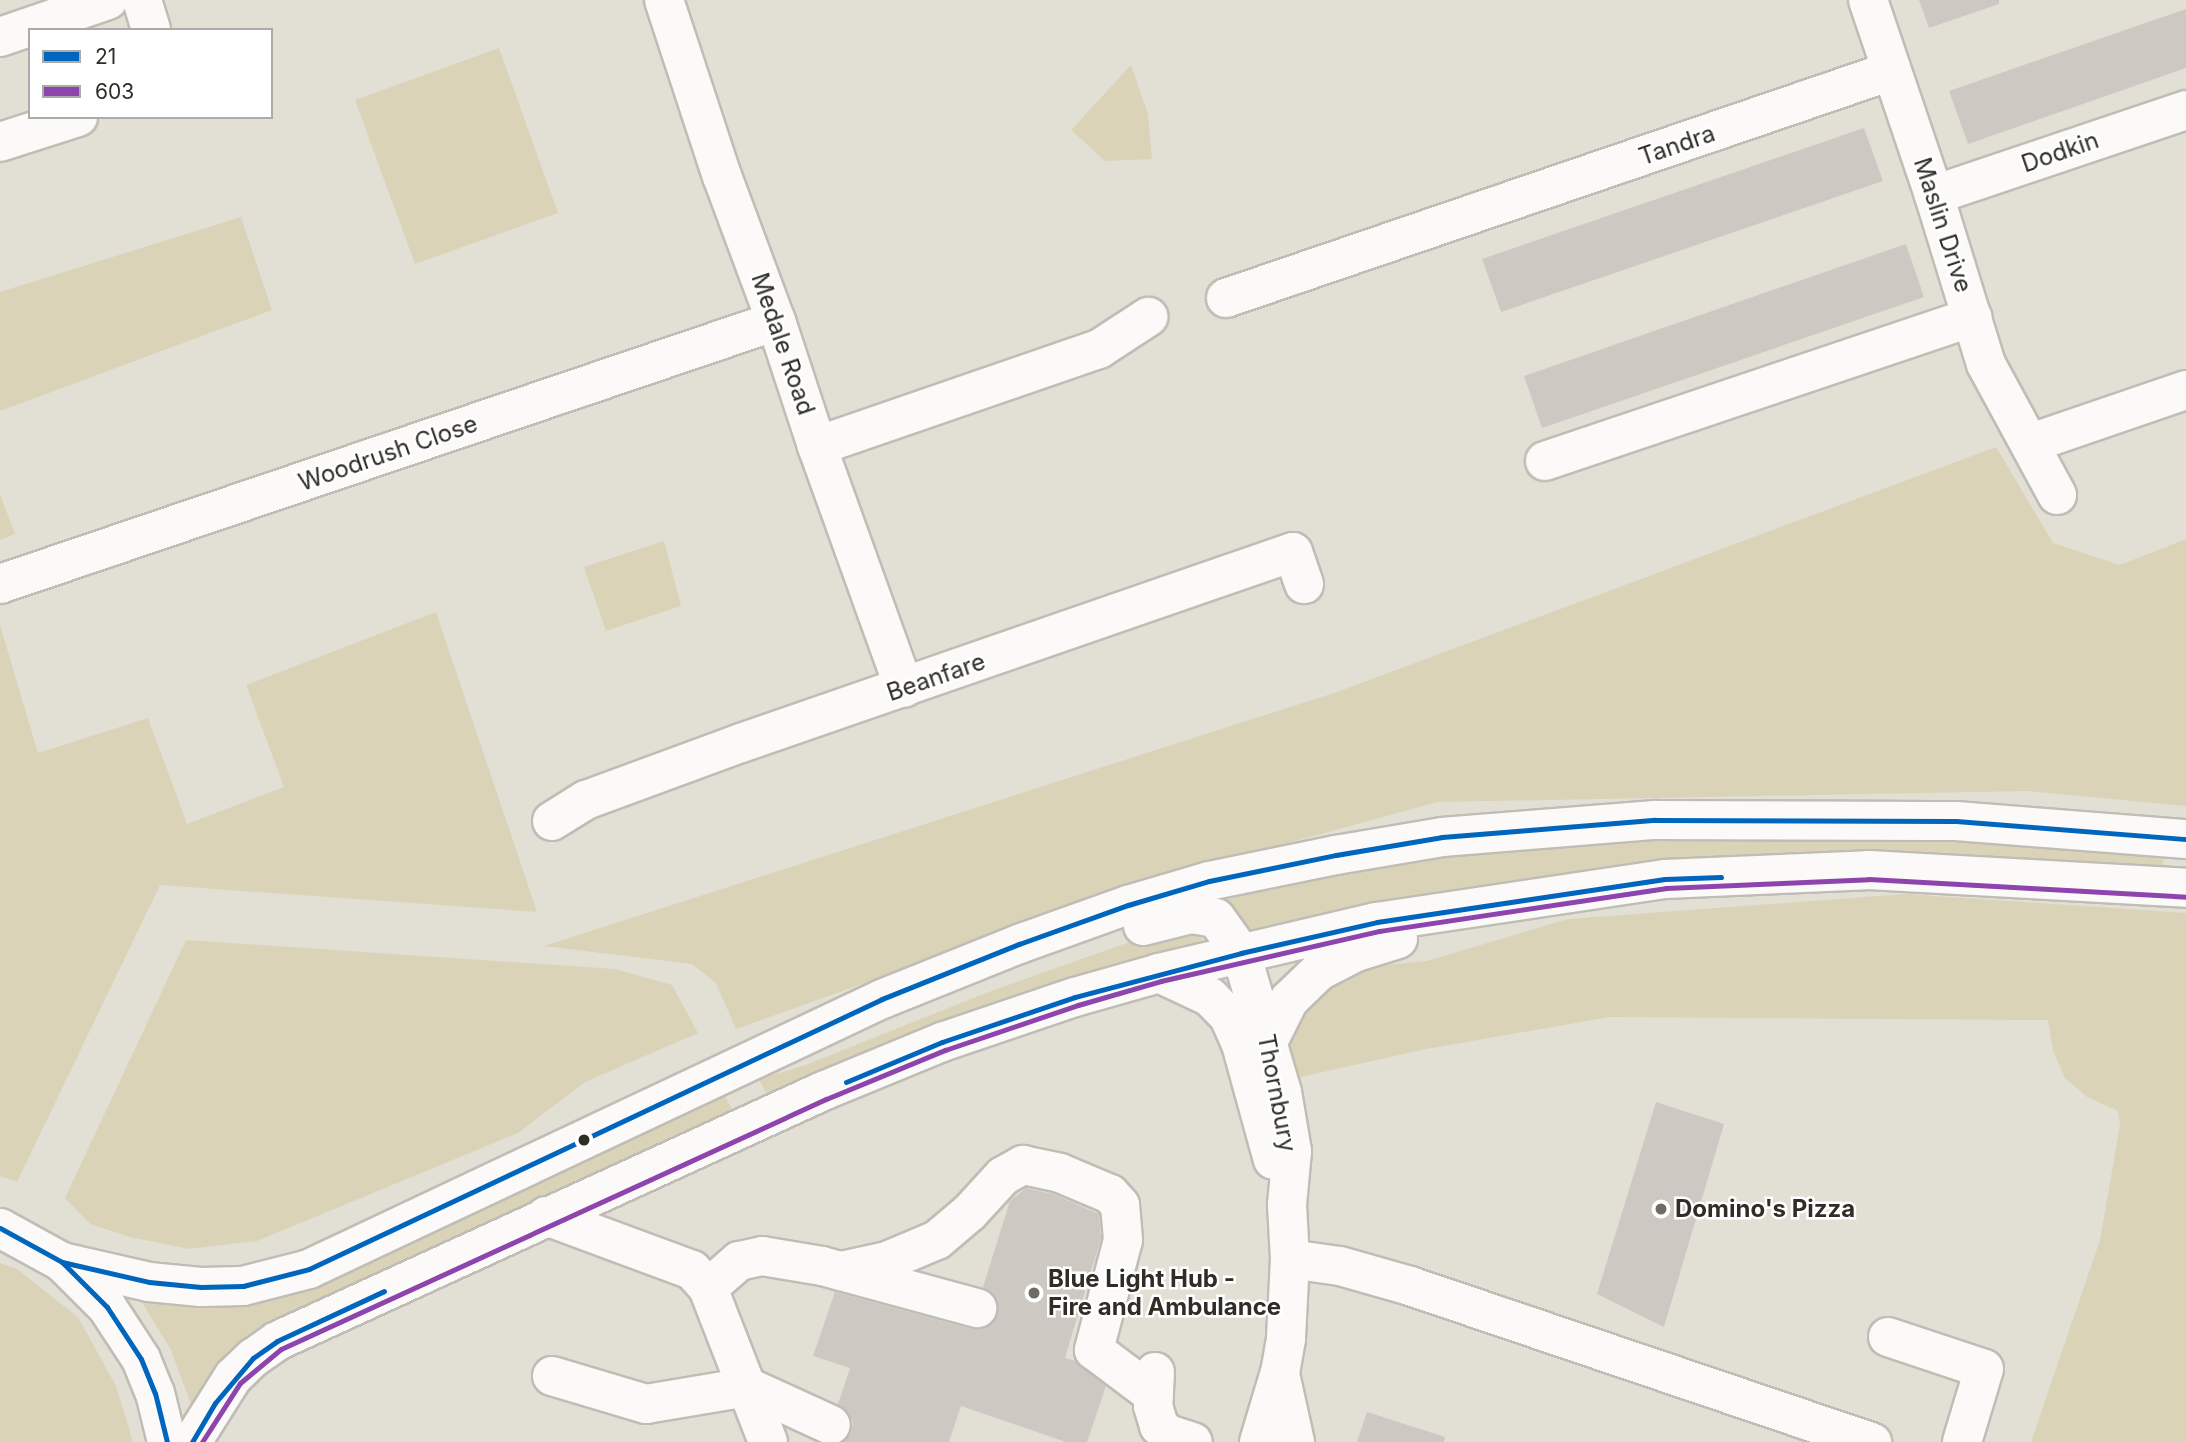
<!DOCTYPE html>
<html>
<head>
<meta charset="utf-8">
<style>
	body { margin:0 }
	#map { position:relative; width:2186px; height:1442px; overflow:hidden; background:#e2dfd5; font-family:Inter,sans-serif }
	div>[style] { position:absolute }
	.green>* { inset:0; background:#dbd3b8 }
	.building>* { inset:0; background:#cec8c3 }
	.roads { filter:drop-shadow(2px 0 #bfbdb5) drop-shadow(-2px 0 #bfbdb5) drop-shadow(0 2px #bfbdb5) drop-shadow(0 -2px #bfbdb5) }
	.minor>* { height:38px; margin:-19px; padding:0 19px; transform-origin:19px; border-radius:19px; background:#fbfaf9 }
	.highway>* { height:38px; margin:-19px; padding:0 19px; transform-origin:19px; border-radius:19px; background:#fbfaf9 }
	.bus-1>* { height:5px; margin:-2.5px; padding:0 2.5px; transform-origin:2.5px; border-radius:2.5px; background:#0065bd }
	.bus-2>* { height:5px; margin:-2.5px; padding:0 2.5px; transform-origin:2.5px; border-radius:2.5px; background:#8e44ad }
	.dots>* { width:19px; height:19px; translate:-50% -50%; box-sizing:border-box; border:4px solid #fff; border-radius:50% }
	span { translate:-50% -50%; white-space:nowrap; text-align:center; line-height:1.15; -webkit-text-stroke:5px #fff; paint-order:stroke }
	.street-label { font-size:24px; color:#2f2d26 }
	.poi-label { font-size:24px; color:#2f2d26; font-weight:700 }
	.left { translate:0 -50%; text-align:left }
	.legend { position:absolute; left:28px; top:28px; width:245px; height:91px; box-sizing:border-box; background:#fff; border:2px solid #acaba8; margin:0; padding:9px 12px; list-style:none; font-size:21px; color:#2f2d26 }
	.legend li { display:flex; align-items:center; gap:14px; height:35px }
	.legend b { width:35px; border:2px solid #acaba8 }
</style>
</head>
<body>
<div id="map">
	<div class="green">
		<i style="clip-path:polygon(499px 48px,558px 213px,415px 264px,355px 100px)"></i>
		<i style="clip-path:polygon(1131px 65px,1148px 114px,1152px 159px,1105px 161px,1071px 130px)"></i>
		<i style="clip-path:polygon(241px 217px,272px 310px,0 411px,0 292px)"></i>
		<i style="clip-path:polygon(1996px 447px,2053px 543px,2120px 565px,2186px 539px,2186px 806px,2028px 791px,1437px 802px,1157px 879px,736px 1029px,716px 983px,692px 964px,544px 946px,1337px 692px)"></i>
		<i style="clip-path:polygon(0 494px,15px 534px,0 540px)"></i>
		<i style="clip-path:polygon(664px 541px,681px 606px,606px 631px,584px 567px)"></i>
		<i style="clip-path:polygon(436px 612px,537px 912px,160px 885px,17px 1182px,0 1176px,0 625px,38px 753px,148px 718px,187px 824px,284px 787px,246px 685px)"></i>
		<i style="clip-path:polygon(1716px 835px,1925px 839px,2164px 855px,2162px 871px,2019px 862px,1247px 934px,1207px 905px,1270px 888px,1424px 858px,1565px 843px)"></i>
		<i style="clip-path:polygon(1905px 894px,2186px 913px,2186px 1442px,2031px 1442px,2100px 1240px,2120px 1125px,2118px 1111px,2087px 1097px,2065px 1078px,2053px 1051px,2048px 1020px,1610px 1017px,1426px 1049px,1292px 1079px,1288px 1046px,1317px 994px,1364px 967px,1427px 961px,1568px 919px)"></i>
		<i style="clip-path:polygon(1199px 931px,1204px 946px,768px 1097px,759px 1079px,803px 1066px,986px 993px,1135px 940px)"></i>
		<i style="clip-path:polygon(186px 940px,615px 969px,672px 985px,698px 1033px,585px 1082px,518px 1133px,257px 1241px,189px 1249px,130px 1237px,90px 1224px,65px 1198px)"></i>
		<i style="clip-path:polygon(723px 1093px,734px 1112px,226px 1361px,191px 1404px,170px 1348px,138px 1296px,193px 1299px)"></i>
		<i style="clip-path:polygon(0 1263px,17px 1269px,78px 1317px,116px 1386px,133px 1442px,0 1442px)"></i>
	</div>
	<div class="building">
		<i style="clip-path:polygon(1919px 0,1999px 0,1999px 4px,1929px 28px)"></i>
		<i style="clip-path:polygon(2186px 9px,2186px 68px,1968px 144px,1949px 91px)"></i>
		<i style="clip-path:polygon(1864px 128px,1883px 181px,1501px 312px,1482px 259px)"></i>
		<i style="clip-path:polygon(1906px 244px,1924px 297px,1542px 428px,1524px 376px)"></i>
		<i style="clip-path:polygon(1656px 1102px,1724px 1124px,1664px 1327px,1597px 1294px)"></i>
		<i style="clip-path:polygon(1026px 1188px,1053px 1194px,1099px 1214px,1101px 1238px,1065px 1358px,1076px 1361px,1106px 1386px,1087px 1442px,1066px 1442px,961px 1406px,949px 1442px,844px 1442px,851px 1433px,853px 1422px,848px 1412px,838px 1404px,850px 1368px,813px 1356px,835px 1292px,971px 1329px,983px 1329px,993px 1323px,998px 1314px,998px 1303px,993px 1293px,983px 1287px,1010px 1201px)"></i>
		<i style="clip-path:polygon(1367px 1412px,1445px 1437px,1444px 1442px,1357px 1442px)"></i>
	</div>
	<div class="roads">
		<div class="minor">
			<i style="left:142px;top:0;width:31px;rotate:73deg"></i>
			<i style="left:664px;top:0;width:185px;rotate:71.8deg"></i>
			<i style="left:722px;top:176px;width:155px;rotate:69.6deg"></i>
			<i style="left:776px;top:321px;width:132px;rotate:71.8deg"></i>
			<i style="left:817px;top:446px;width:257px;rotate:70.2deg"></i>
			<i style="left:1868px;top:0;width:206px;rotate:71.3deg"></i>
			<i style="left:1934px;top:195px;width:177px;rotate:72.9deg"></i>
			<i style="left:1986px;top:364px;width:149px;rotate:61.5deg"></i>
			<i style="left:0;top:37px;width:114px;rotate:-18.9deg"></i>
			<i style="left:0;top:142px;width:82px;rotate:-17.8deg"></i>
			<i style="left:1934px;top:195px;width:266px;rotate:-18.6deg"></i>
			<i style="left:1226px;top:298px;width:703px;rotate:-18.85deg"></i>
			<i style="left:2031px;top:443px;width:164px;rotate:-18.9deg"></i>
			<i style="left:817px;top:446px;width:298px;rotate:-19deg"></i>
			<i style="left:1099px;top:349px;width:59px;rotate:-33.1deg"></i>
			<i style="left:1545px;top:461px;width:451px;rotate:-18.6deg"></i>
			<i style="left:0;top:584px;width:819px;rotate:-18.72deg"></i>
			<i style="left:552px;top:821px;width:40px;rotate:-32deg"></i>
			<i style="left:586px;top:800px;width:165px;rotate:-20.2deg"></i>
			<i style="left:741px;top:743px;width:584px;rotate:-19.09deg"></i>
			<i style="left:1293px;top:552px;width:34px;rotate:71deg"></i>
			<i style="left:1143px;top:926px;width:49px;rotate:-14deg"></i>
			<i style="left:1191px;top:914px;width:25px;rotate:9deg"></i>
			<i style="left:1216px;top:918px;width:43px;rotate:54.5deg"></i>
			<i style="left:1241px;top:953px;width:145px;rotate:73.6deg"></i>
			<i style="left:1282px;top:1092px;width:60px;rotate:80.4deg"></i>
			<i style="left:1292px;top:1151px;width:54px;rotate:95.3deg"></i>
			<i style="left:1287px;top:1205px;width:54px;rotate:86.8deg"></i>
			<i style="left:1290px;top:1259px;width:80px;rotate:92.9deg"></i>
			<i style="left:1286px;top:1339px;width:34px;rotate:100deg"></i>
			<i style="left:1280px;top:1372px;width:73px;rotate:106.7deg"></i>
			<i style="left:1159px;top:973px;width:56px;rotate:25.2deg"></i>
			<i style="left:1210px;top:997px;width:28px;rotate:46deg"></i>
			<i style="left:1229px;top:1017px;width:30px;rotate:66deg"></i>
			<i style="left:1241px;top:1044px;width:120px;rotate:74.6deg"></i>
			<i style="left:1268px;top:1042px;width:47px;rotate:-63.4deg"></i>
			<i style="left:1289px;top:1000px;width:42px;rotate:-44deg"></i>
			<i style="left:1319px;top:971px;width:42px;rotate:-27.2deg"></i>
			<i style="left:1356px;top:952px;width:44px;rotate:-17.2deg"></i>
			<i style="left:546px;top:1216px;width:156px;rotate:20.3deg"></i>
			<i style="left:692px;top:1270px;width:24px;rotate:48deg"></i>
			<i style="left:708px;top:1288px;width:165px;rotate:68.7deg"></i>
			<i style="left:1290px;top:1259px;width:50px;rotate:8deg"></i>
			<i style="left:1340px;top:1266px;width:73px;rotate:15.9deg"></i>
			<i style="left:1410px;top:1286px;width:488px;rotate:18.7deg"></i>
			<i style="left:62px;top:1262px;width:89px;rotate:12.9deg"></i>
			<i style="left:149px;top:1282px;width:52px;rotate:5.5deg"></i>
			<i style="left:201px;top:1287px;width:42px;rotate:-1.4deg"></i>
			<i style="left:243px;top:1286px;width:68px;rotate:-14.4deg"></i>
			<i style="left:309px;top:1269px;width:633px;rotate:-25.23deg"></i>
			<i style="left:882px;top:999px;width:148px;rotate:-21.9deg"></i>
			<i style="left:1019px;top:944px;width:116px;rotate:-19.7deg"></i>
			<i style="left:1128px;top:905px;width:84px;rotate:-16.5deg"></i>
			<i style="left:1209px;top:881px;width:130px;rotate:-11.6deg"></i>
			<i style="left:1336px;top:855px;width:108px;rotate:-9.6deg"></i>
			<i style="left:1442px;top:837px;width:214px;rotate:-4.6deg"></i>
			<i style="left:1655px;top:820px;width:301px;rotate:0.2deg"></i>
			<i style="left:1956px;top:821px;width:231px;rotate:4.5deg"></i>
			<i style="left:841px;top:1271px;width:47px;rotate:-12.3deg"></i>
			<i style="left:887px;top:1261px;width:54px;rotate:-22.8deg"></i>
			<i style="left:937px;top:1240px;width:43px;rotate:-40.3deg"></i>
			<i style="left:970px;top:1212px;width:49px;rotate:-47.5deg"></i>
			<i style="left:1003px;top:1176px;width:23px;rotate:-29deg"></i>
			<i style="left:1023px;top:1165px;width:38px;rotate:12deg"></i>
			<i style="left:1060px;top:1173px;width:54px;rotate:22.8deg"></i>
			<i style="left:1110px;top:1194px;width:15px;rotate:48deg"></i>
			<i style="left:1120px;top:1205px;width:35px;rotate:85deg"></i>
			<i style="left:1123px;top:1240px;width:114px;rotate:104.8deg"></i>
			<i style="left:1094px;top:1350px;width:75px;rotate:36.9deg"></i>
			<i style="left:708px;top:1288px;width:41px;rotate:-41.1deg"></i>
			<i style="left:739px;top:1261px;width:24px;rotate:-12deg"></i>
			<i style="left:762px;top:1256px;width:61px;rotate:9.5deg"></i>
			<i style="left:822px;top:1266px;width:161px;rotate:15.2deg"></i>
			<i style="left:1888px;top:1337px;width:101px;rotate:18.4deg"></i>
			<i style="left:1984px;top:1369px;width:76px;rotate:106.8deg"></i>
			<i style="left:1155px;top:1372px;width:34px;rotate:93deg"></i>
			<i style="left:1153px;top:1406px;width:21px;rotate:73deg"></i>
			<i style="left:1159px;top:1426px;width:12px;rotate:42deg"></i>
			<i style="left:1168px;top:1434px;width:26px;rotate:18deg"></i>
			<i style="left:1280px;top:1374px;width:70px;rotate:77.6deg"></i>
			<i style="left:552px;top:1376px;width:98px;rotate:16.6deg"></i>
			<i style="left:646px;top:1404px;width:103px;rotate:-9.5deg"></i>
			<i style="left:748px;top:1387px;width:91px;rotate:24.6deg"></i>
			<i style="left:192px;top:1442px;width:77px;rotate:-57.8deg"></i>
			<i style="left:233px;top:1377px;width:28px;rotate:-44deg"></i>
			<i style="left:253px;top:1358px;width:29px;rotate:-35deg"></i>
			<i style="left:277px;top:1341px;width:601px;rotate:-24.6deg"></i>
			<i style="left:823px;top:1091px;width:129px;rotate:-22.4deg"></i>
			<i style="left:942px;top:1042px;width:140px;rotate:-18.7deg"></i>
			<i style="left:1075px;top:997px;width:87px;rotate:-15.9deg"></i>
			<i style="left:1159px;top:973px;width:224px;rotate:-13.2deg"></i>
			<i style="left:1377px;top:922px;width:291px;rotate:-8.5deg"></i>
			<i style="left:1665px;top:879px;width:204px;rotate:-2.5deg"></i>
			<i style="left:1869px;top:870px;width:318px;rotate:3.2deg"></i>
		</div>
		<div class="highway">
			<i style="left:0;top:1228px;width:71px;rotate:28.7deg"></i>
			<i style="left:62px;top:1262px;width:64px;rotate:45deg"></i>
			<i style="left:107px;top:1307px;width:62px;rotate:56.8deg"></i>
			<i style="left:141px;top:1359px;width:37px;rotate:68deg"></i>
			<i style="left:155px;top:1393px;width:50px;rotate:76.2deg"></i>
		</div>
	</div>
	<div class="bus-1">
		<i style="left:846px;top:1082px;width:104px;rotate:-22.6deg"></i>
		<i style="left:942px;top:1042px;width:140px;rotate:-18.7deg"></i>
		<i style="left:1075px;top:997px;width:172px;rotate:-14.8deg"></i>
		<i style="left:1241px;top:953px;width:139px;rotate:-12.8deg"></i>
		<i style="left:1377px;top:922px;width:291px;rotate:-8.5deg"></i>
		<i style="left:1665px;top:879px;width:56px;rotate:-2deg"></i>
		<i style="left:0;top:1228px;width:71px;rotate:28.7deg"></i>
		<i style="left:62px;top:1262px;width:64px;rotate:45deg"></i>
		<i style="left:107px;top:1307px;width:62px;rotate:56.8deg"></i>
		<i style="left:141px;top:1359px;width:37px;rotate:68deg"></i>
		<i style="left:155px;top:1393px;width:50px;rotate:76.2deg"></i>
		<i style="left:62px;top:1262px;width:89px;rotate:12.9deg"></i>
		<i style="left:149px;top:1282px;width:52px;rotate:5.5deg"></i>
		<i style="left:201px;top:1287px;width:42px;rotate:-1.4deg"></i>
		<i style="left:243px;top:1286px;width:68px;rotate:-14.4deg"></i>
		<i style="left:309px;top:1269px;width:633px;rotate:-25.23deg"></i>
		<i style="left:882px;top:999px;width:148px;rotate:-21.9deg"></i>
		<i style="left:1019px;top:944px;width:116px;rotate:-19.7deg"></i>
		<i style="left:1128px;top:905px;width:84px;rotate:-16.5deg"></i>
		<i style="left:1209px;top:881px;width:130px;rotate:-11.6deg"></i>
		<i style="left:1336px;top:855px;width:108px;rotate:-9.6deg"></i>
		<i style="left:1442px;top:837px;width:214px;rotate:-4.6deg"></i>
		<i style="left:1655px;top:820px;width:301px;rotate:0.2deg"></i>
		<i style="left:1956px;top:821px;width:231px;rotate:4.5deg"></i>
		<i style="left:192px;top:1442px;width:45px;rotate:-59.5deg"></i>
		<i style="left:215px;top:1403px;width:59px;rotate:-49.8deg"></i>
		<i style="left:253px;top:1358px;width:29px;rotate:-35deg"></i>
		<i style="left:277px;top:1341px;width:118px;rotate:-25deg"></i>
	</div>
	<div class="bus-2">
		<i style="left:202px;top:1442px;width:70px;rotate:-57.2deg"></i>
		<i style="left:240px;top:1383px;width:53px;rotate:-39.7deg"></i>
		<i style="left:281px;top:1349px;width:600px;rotate:-24.64deg"></i>
		<i style="left:826px;top:1099px;width:129px;rotate:-22.4deg"></i>
		<i style="left:945px;top:1050px;width:140px;rotate:-18.7deg"></i>
		<i style="left:1078px;top:1005px;width:86px;rotate:-16.1deg"></i>
		<i style="left:1161px;top:981px;width:224px;rotate:-12.9deg"></i>
		<i style="left:1379px;top:931px;width:290px;rotate:-8.5deg"></i>
		<i style="left:1666px;top:888px;width:203px;rotate:-2.5deg"></i>
		<i style="left:1869px;top:879px;width:318px;rotate:3.2deg"></i>
	</div>
	<div class="dots">
		<i style="left:584px;top:1140px;background:#2f2d26"></i>
		<i style="left:1661px;top:1209px;background:#6e6b63"></i>
		<i style="left:1034px;top:1293px;background:#6e6b63"></i>
	</div>
	<div class="street-label">
		<span style="left:1677px;top:145px;rotate:-19deg">Tandra</span>
		<span style="left:2060px;top:152px;rotate:-19deg">Dodkin</span>
		<span style="left:1943px;top:225px;rotate:72deg">Maslin Drive</span>
		<span style="left:783px;top:344px;rotate:71deg">Medale Road</span>
		<span style="left:388px;top:453px;rotate:-19deg">Woodrush Close</span>
		<span style="left:936px;top:677px;rotate:-19deg">Beanfare</span>
		<span style="left:1277px;top:1093px;rotate:79deg">Thornbury</span>
	</div>
	<div class="poi-label">
		<span class="left" style="left:1675px;top:1209px">Domino's Pizza</span>
		<span class="left" style="left:1048px;top:1293px">Blue Light Hub -<br>Fire and Ambulance</span>
	</div>
	<ul class="legend">
	<li><b style="height:9px;background:#0065bd"></b>21</li>
	<li><b style="height:9px;background:#8e44ad"></b>603</li>
	</ul>
</div>
</body>
</html>
